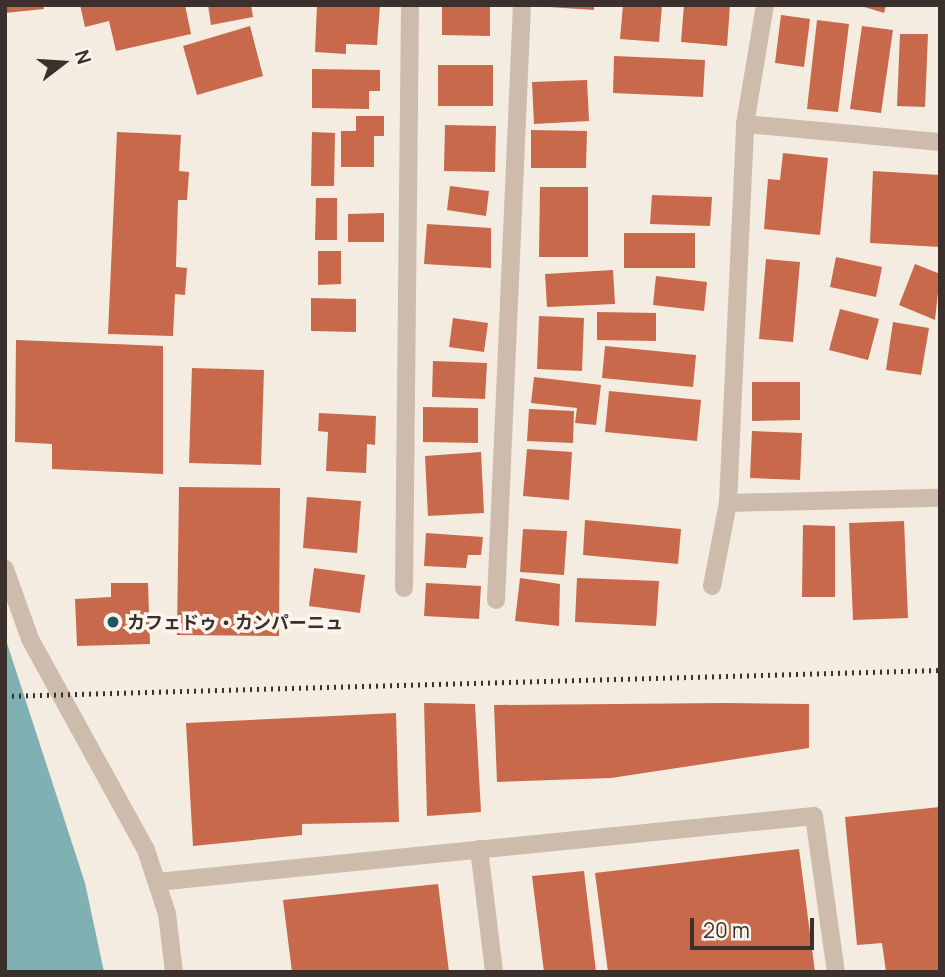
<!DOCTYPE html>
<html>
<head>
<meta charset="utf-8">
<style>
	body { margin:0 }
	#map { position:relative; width:945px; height:977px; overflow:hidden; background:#f4ebe1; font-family:Manrope,"Noto Sans JP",sans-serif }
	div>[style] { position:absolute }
	.water>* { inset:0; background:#7fb0b2 }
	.building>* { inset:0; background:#c8694b }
	.minor>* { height:18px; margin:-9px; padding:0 9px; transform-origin:9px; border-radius:9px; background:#cdbbac }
	.tertiary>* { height:18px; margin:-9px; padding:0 9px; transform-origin:9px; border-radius:9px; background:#cdbbac }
	.rail>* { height:5px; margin-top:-2.5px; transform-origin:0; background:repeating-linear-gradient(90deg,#3b302b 0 2px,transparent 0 7px) }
	.dots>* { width:19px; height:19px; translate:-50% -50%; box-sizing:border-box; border:4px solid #fbf5ee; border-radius:50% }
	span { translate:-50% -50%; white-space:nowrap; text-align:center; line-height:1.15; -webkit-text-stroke:7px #fbf5ee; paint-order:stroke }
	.poi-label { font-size:18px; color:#3b302b; font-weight:700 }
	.left { translate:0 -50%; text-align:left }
	.frame { position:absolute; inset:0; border:7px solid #3b302b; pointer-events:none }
	.north { position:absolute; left:28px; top:28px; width:70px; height:70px; -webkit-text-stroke:5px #fbf5ee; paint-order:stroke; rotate:73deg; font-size:19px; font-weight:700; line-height:28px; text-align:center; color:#3b302b }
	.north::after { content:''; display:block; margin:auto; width:24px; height:32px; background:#3b302b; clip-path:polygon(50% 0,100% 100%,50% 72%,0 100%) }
	.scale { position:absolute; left:690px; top:918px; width:124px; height:32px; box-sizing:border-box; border:4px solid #3b302b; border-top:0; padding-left:9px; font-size:21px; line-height:24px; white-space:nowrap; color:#3b302b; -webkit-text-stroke:5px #fbf5ee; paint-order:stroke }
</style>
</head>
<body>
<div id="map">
	<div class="water">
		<i style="clip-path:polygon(5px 637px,85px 883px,104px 972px,5px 972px)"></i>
	</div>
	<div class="building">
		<i style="clip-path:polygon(5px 5px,43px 5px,44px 9px,5px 13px)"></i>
		<i style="clip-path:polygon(80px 5px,185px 5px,191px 34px,116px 51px,109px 21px,85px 27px)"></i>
		<i style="clip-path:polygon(208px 5px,251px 5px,253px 17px,211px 25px)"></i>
		<i style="clip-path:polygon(317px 5px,380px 5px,377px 45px,346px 44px,346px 54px,315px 52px)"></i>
		<i style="clip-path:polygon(442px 5px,490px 5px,490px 36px,442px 35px)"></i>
		<i style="clip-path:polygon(549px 5px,594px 5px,594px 10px,549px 7px)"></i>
		<i style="clip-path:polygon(623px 5px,662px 5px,659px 42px,620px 39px)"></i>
		<i style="clip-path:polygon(684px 5px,730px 5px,727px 46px,681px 42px)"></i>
		<i style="clip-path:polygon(858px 5px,886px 5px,884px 13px)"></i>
		<i style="clip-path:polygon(781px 15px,810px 19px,804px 67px,775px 63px)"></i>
		<i style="clip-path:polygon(817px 20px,849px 24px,838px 112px,807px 109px)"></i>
		<i style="clip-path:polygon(250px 26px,263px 76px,197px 95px,183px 46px)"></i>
		<i style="clip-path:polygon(862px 26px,893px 30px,881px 113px,850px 109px)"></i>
		<i style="clip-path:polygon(900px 34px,928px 34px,925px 107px,897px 106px)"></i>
		<i style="clip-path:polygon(614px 56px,705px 60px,703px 97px,613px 93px)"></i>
		<i style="clip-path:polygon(438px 65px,493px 65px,493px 106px,438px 106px)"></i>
		<i style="clip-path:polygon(312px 69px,380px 70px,380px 91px,369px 91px,369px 109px,312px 108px)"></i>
		<i style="clip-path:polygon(587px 80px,589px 121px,534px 124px,532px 82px)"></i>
		<i style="clip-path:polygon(356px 116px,384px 116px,384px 136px,374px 136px,374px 167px,341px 167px,341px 131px,356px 131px)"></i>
		<i style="clip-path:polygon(445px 125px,496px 126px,495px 172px,444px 171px)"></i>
		<i style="clip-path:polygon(531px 130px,587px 131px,586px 168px,531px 168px)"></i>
		<i style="clip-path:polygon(117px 132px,181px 135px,179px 171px,189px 172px,187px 200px,178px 200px,176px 267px,187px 268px,185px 295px,175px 294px,173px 336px,108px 334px)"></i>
		<i style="clip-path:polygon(312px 132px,335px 133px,334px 186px,311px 186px)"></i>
		<i style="clip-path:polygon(783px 153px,828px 158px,820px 235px,764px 229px,768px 179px,780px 180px)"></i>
		<i style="clip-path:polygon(873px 171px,940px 175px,940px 247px,870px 243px)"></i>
		<i style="clip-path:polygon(450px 186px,489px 191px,486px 216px,447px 210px)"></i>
		<i style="clip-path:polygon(540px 187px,588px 187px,588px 257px,539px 257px)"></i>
		<i style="clip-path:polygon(652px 195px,712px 197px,710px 226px,650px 224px)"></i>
		<i style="clip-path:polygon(316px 198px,337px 198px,337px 240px,315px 240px)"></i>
		<i style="clip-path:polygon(384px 213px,384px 242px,348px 242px,348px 214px)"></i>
		<i style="clip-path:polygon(427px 224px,491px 228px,491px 268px,424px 264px)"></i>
		<i style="clip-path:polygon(624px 233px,695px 233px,695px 268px,624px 268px)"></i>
		<i style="clip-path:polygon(318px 251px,341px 251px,341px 284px,318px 285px)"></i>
		<i style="clip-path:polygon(836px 257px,882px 267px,876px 297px,830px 287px)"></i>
		<i style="clip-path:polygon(766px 259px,800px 262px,793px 342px,759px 339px)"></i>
		<i style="clip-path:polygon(915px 264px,940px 274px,935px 320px,899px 305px)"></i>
		<i style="clip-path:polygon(613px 270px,615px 304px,547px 307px,545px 274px)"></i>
		<i style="clip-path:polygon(656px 276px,707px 282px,704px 311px,653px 305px)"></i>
		<i style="clip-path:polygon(311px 298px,356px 299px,356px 332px,311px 331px)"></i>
		<i style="clip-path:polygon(840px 309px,879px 319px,868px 360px,829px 350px)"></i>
		<i style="clip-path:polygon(597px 312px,656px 313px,656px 341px,597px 340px)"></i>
		<i style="clip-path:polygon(539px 316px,584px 318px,582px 371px,537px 369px)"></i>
		<i style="clip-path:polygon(453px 318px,488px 323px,484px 352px,449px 347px)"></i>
		<i style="clip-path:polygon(893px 322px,929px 328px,921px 375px,886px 370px)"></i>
		<i style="clip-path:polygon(16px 340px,163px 346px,163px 474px,52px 469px,52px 444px,15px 442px)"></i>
		<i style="clip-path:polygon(605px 346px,696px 355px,693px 387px,602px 378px)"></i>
		<i style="clip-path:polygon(433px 361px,487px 363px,485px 399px,432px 397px)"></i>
		<i style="clip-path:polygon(192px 368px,264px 370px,261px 465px,189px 463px)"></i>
		<i style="clip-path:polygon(534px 377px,601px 385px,596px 425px,575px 423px,577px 408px,531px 403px)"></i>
		<i style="clip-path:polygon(752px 382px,800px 382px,800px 420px,752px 421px)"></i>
		<i style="clip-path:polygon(609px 391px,701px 400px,697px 441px,605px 432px)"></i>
		<i style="clip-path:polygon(423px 407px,478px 408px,478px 443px,423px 442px)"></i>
		<i style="clip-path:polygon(529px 409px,574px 411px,573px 443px,527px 441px)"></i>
		<i style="clip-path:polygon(319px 413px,376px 416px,375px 445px,367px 444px,366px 473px,326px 471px,328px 432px,318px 431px)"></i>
		<i style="clip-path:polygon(752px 431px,802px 433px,800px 480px,750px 478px)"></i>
		<i style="clip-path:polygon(527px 449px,572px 452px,569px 500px,523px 496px)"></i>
		<i style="clip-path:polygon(481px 452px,484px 513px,428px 516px,425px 456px)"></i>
		<i style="clip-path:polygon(179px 487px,280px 488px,279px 636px,177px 635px)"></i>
		<i style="clip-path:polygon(307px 497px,361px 501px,357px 553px,303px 548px)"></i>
		<i style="clip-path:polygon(585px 520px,681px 529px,678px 564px,583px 555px)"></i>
		<i style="clip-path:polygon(904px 521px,908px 618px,853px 620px,849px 523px)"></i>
		<i style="clip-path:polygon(803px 525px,835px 526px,835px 597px,802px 597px)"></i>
		<i style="clip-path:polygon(523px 529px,567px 531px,564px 575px,520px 572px)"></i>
		<i style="clip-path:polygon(426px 533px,483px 537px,481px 555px,468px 555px,466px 568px,424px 566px)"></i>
		<i style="clip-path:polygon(314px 568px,365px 575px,360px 613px,309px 606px)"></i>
		<i style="clip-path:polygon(520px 578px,560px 584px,559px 626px,515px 621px)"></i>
		<i style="clip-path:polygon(577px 578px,659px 581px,656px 626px,575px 622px)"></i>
		<i style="clip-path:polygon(111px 583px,148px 583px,150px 644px,77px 646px,75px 599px,111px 597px)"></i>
		<i style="clip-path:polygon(426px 583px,481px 586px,479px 619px,424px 616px)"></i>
		<i style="clip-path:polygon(424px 703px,475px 704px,481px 812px,427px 816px)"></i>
		<i style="clip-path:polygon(726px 703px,809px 704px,809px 748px,611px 778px,497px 782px,494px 705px)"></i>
		<i style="clip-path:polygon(396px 713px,399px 822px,302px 824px,302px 835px,193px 846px,186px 723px)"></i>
		<i style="clip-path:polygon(940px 807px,940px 972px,886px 972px,882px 943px,857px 945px,845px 817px)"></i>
		<i style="clip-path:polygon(799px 849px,815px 972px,608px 972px,595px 873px)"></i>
		<i style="clip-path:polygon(584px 871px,596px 972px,544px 972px,532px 876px)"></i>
		<i style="clip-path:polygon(438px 884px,449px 972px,292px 972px,283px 900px)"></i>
	</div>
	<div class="minor">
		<i style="left:745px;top:124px;width:196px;rotate:5.3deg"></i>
		<i style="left:728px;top:503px;width:212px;rotate:-1.4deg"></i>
		<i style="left:712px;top:586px;width:85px;rotate:-79.1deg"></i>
		<i style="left:728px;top:503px;width:379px;rotate:-87.4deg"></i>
		<i style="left:745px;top:124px;width:121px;rotate:-80.5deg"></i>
		<i style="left:404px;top:588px;width:583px;rotate:-89.41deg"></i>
		<i style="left:496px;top:600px;width:596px;rotate:-87.5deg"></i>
		<i style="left:479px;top:849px;width:124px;rotate:83deg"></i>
		<i style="left:157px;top:882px;width:660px;rotate:-5.74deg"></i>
		<i style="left:814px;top:816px;width:158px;rotate:82deg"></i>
	</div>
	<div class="tertiary">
		<i style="left:5px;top:569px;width:74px;rotate:70.3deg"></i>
		<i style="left:30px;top:639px;width:241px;rotate:61.2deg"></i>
		<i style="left:146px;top:850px;width:67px;rotate:71.8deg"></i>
		<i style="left:167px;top:914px;width:58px;rotate:83.1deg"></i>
	</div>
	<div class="rail">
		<i style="left:5px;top:696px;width:935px;rotate:-1.59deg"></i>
	</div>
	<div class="dots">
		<i style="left:113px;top:622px;background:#1f5a5e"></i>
	</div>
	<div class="poi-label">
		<span class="left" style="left:127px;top:622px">カフェドゥ・カンパーニュ</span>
	</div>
	<div class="frame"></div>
	<div class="north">N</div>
	<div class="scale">20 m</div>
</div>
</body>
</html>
